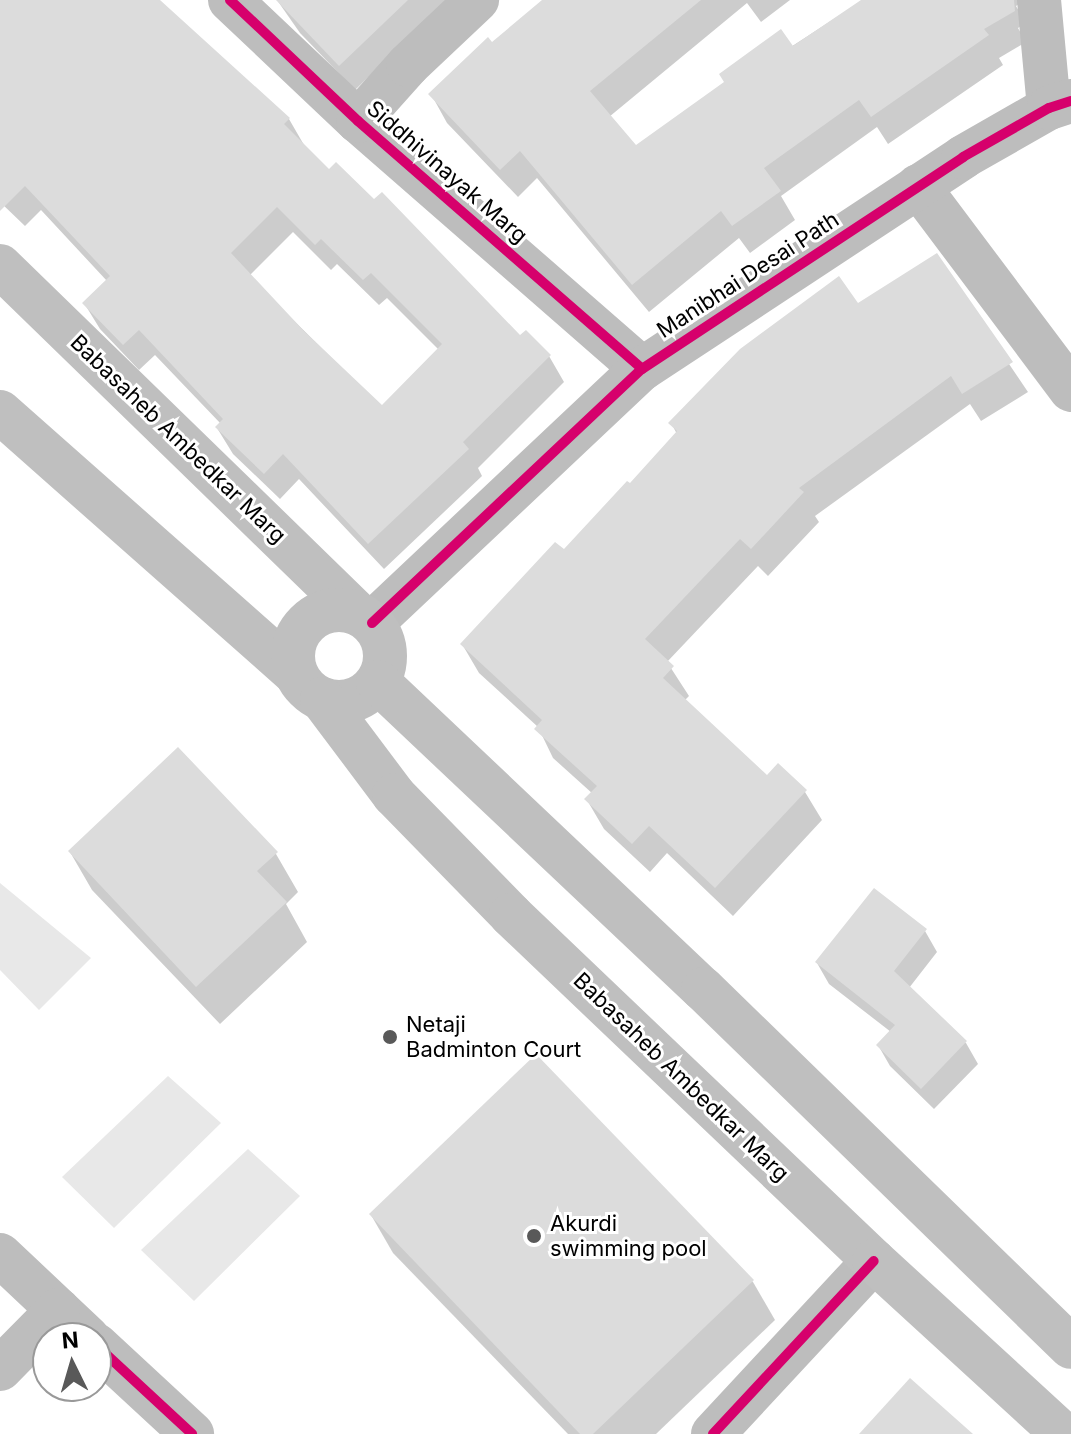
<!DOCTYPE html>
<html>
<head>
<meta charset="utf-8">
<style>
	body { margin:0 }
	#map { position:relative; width:1071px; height:1434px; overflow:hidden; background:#fff; font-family:Inter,sans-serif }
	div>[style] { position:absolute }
	.green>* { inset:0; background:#e8e8e8 }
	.shadow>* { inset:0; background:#0003 }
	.building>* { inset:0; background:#dcdcdc }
	.street>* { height:44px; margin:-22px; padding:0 22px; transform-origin:22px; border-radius:22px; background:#bdbdbd }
	.secondary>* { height:44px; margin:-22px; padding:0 22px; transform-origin:22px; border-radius:22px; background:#bfbfbf }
	.secondary>.ring { margin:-22px; padding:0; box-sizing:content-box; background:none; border:44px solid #bfbfbf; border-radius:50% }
	.cycleway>* { height:10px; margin:-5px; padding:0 5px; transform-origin:5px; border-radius:5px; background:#d6006c }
	.dots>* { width:22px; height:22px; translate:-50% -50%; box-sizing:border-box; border:4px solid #fff; border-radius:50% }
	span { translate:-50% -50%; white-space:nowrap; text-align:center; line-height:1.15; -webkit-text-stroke:6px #fff; paint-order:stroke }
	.street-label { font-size:22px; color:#000 }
	.poi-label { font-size:22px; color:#000 }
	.left { translate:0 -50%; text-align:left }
	.north { position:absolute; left:32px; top:1322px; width:80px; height:80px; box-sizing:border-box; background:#fff; border:2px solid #999; border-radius:50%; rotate:355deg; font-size:22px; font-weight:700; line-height:32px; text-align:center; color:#000 }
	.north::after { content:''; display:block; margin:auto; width:28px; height:36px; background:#595959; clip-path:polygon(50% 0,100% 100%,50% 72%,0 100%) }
</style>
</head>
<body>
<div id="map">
	<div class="green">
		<i style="clip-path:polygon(0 883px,91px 958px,39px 1010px,0 970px)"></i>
		<i style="clip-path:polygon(168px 1076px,221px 1123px,114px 1228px,62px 1177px)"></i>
		<i style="clip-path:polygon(248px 1149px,300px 1196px,194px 1301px,141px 1250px)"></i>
	</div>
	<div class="shadow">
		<i style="clip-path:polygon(evenodd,0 0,158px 0,289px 119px,304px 145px,329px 171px,520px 338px,549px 356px,564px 382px,478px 468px,482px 476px,384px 569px,299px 479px,280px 499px,233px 454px,217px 428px,221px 424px,155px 355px,139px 370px,100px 329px,84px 303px,107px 281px,41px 210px,25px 226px,0 202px,0 0,293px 232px,331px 270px,337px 264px,379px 305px,387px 298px,439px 350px,382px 408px,249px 276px,293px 232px)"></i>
		<i style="clip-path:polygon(277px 0,447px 0,355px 90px,300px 33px)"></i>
		<i style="clip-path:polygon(546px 0,790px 0,761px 22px,747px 3px,609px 117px,636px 148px,863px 0,1026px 0,1016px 6px,1026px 23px,1018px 28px,1026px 42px,999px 58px,1003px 65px,888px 144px,877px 127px,781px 196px,795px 220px,750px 253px,739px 238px,649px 312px,537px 178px,518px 197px,447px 123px,431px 94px)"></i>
		<i style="clip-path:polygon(936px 256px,1028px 392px,981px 421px,970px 404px,815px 516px,819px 522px,768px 576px,758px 566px,667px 662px,689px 696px,684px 701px,767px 777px,805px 792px,822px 820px,733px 916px,667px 853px,650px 872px,604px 829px,587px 800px,593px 794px,553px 758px,538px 727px,479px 673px,462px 644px,564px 552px,630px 486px,677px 434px,671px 423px)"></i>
		<i style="clip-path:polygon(70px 852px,276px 854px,298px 892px,286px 904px,307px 942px,220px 1024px,92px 890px)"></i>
		<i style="clip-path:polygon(925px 931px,937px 952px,909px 988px,966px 1043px,978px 1064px,934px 1109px,890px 1066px,878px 1045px,891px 1032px,829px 984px,817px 963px)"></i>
		<i style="clip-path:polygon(536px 1057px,753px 1282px,775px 1320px,656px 1434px,568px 1434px,393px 1253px,371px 1215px)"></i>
	</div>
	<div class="building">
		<i style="clip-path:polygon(evenodd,0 0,160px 0,290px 118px,284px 124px,329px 169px,336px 162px,374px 199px,382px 192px,520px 335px,526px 330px,551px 355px,463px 442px,469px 449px,368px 544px,283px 454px,264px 474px,215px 427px,223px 419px,139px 330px,123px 345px,82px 303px,110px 276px,25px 186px,0 211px,0 0,277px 207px,315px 245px,321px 239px,363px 280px,371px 273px,442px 344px,382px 405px,304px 331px,231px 253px,277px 207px)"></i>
		<i style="clip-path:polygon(276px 0,408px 0,339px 66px)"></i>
		<i style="clip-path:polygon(542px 0,701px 0,590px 91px,636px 145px,724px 82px,719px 74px,781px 29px,793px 46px,861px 0,1014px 0,1015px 11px,984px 29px,989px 35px,871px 117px,859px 100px,764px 168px,781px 191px,732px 226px,721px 211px,632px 285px,520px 151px,500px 170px,428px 94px,488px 37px,492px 42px)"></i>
		<i style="clip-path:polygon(937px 253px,1013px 362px,962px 394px,951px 376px,799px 488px,804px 492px,751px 549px,740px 539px,645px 639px,674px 666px,663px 678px,767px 775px,778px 763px,807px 790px,715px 888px,649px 826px,632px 844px,584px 799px,597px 786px,534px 729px,542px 720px,460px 644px,555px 542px,564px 549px,627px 481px,630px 483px,677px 431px,668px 423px,740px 349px,839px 276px,858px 303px)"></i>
		<i style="clip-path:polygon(178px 747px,278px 852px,257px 871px,287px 902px,196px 987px,68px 851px)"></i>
		<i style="clip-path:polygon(874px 888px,927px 929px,894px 971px,967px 1041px,921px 1089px,876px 1045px,895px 1025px,815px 962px)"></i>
		<i style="clip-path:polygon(536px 1054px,754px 1280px,593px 1434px,580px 1434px,369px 1214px)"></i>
		<i style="clip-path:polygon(910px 1378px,973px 1434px,859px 1434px)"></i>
	</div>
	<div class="street">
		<i style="left:230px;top:0;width:176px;rotate:43.4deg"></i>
		<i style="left:358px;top:121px;width:377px;rotate:41.1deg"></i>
		<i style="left:1039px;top:0;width:108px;rotate:84.7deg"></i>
		<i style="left:358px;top:121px;width:75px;rotate:-48.2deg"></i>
		<i style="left:408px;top:65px;width:95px;rotate:-43.3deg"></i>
		<i style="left:918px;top:186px;width:255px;rotate:53.1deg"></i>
		<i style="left:372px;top:623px;width:371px;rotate:-43.3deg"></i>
		<i style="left:642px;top:369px;width:385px;rotate:-33.4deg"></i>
		<i style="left:963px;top:157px;width:99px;rotate:-29.7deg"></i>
		<i style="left:1049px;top:108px;width:23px;rotate:-18deg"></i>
		<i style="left:0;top:1255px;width:121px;rotate:43.3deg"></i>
		<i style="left:96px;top:1345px;width:131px;rotate:42.8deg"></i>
		<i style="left:0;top:1369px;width:83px;rotate:-45.5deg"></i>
		<i style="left:713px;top:1434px;width:236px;rotate:-47.1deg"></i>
	</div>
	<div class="secondary">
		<i style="left:0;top:266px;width:498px;rotate:44.2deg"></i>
		<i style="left:0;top:412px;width:395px;rotate:41.5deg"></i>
		<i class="ring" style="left:293px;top:610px;width:48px;height:48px"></i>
		<i style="left:378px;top:682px;width:447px;rotate:43.4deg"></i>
		<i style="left:703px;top:989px;width:513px;rotate:44.21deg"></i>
		<i style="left:322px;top:699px;width:120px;rotate:53.1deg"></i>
		<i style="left:394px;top:795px;width:168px;rotate:45.7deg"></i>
		<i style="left:511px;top:915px;width:501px;rotate:43.63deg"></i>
		<i style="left:874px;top:1261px;width:256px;rotate:42.5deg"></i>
	</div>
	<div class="cycleway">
		<i style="left:230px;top:0;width:176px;rotate:43.4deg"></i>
		<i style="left:358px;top:121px;width:377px;rotate:41.1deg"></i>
		<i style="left:372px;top:623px;width:371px;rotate:-43.3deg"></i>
		<i style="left:642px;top:369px;width:385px;rotate:-33.4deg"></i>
		<i style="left:963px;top:157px;width:99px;rotate:-29.7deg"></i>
		<i style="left:1049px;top:108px;width:23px;rotate:-18deg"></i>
		<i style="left:96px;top:1345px;width:131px;rotate:42.8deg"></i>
		<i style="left:713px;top:1434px;width:236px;rotate:-47.1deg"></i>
	</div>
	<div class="dots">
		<i style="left:390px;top:1037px;background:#595959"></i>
		<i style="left:534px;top:1236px;background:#595959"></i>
	</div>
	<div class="street-label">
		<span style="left:447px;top:172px;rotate:41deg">Siddhivinayak Marg</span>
		<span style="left:748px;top:275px;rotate:-33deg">Manibhai Desai Path</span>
		<span style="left:178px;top:439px;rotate:44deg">Babasaheb Ambedkar Marg</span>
		<span style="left:681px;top:1077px;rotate:44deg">Babasaheb Ambedkar Marg</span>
	</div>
	<div class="poi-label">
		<span class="left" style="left:406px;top:1037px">Netaji<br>Badminton Court</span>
		<span class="left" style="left:550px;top:1236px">Akurdi<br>swimming pool</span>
	</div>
	<div class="north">N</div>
</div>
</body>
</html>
